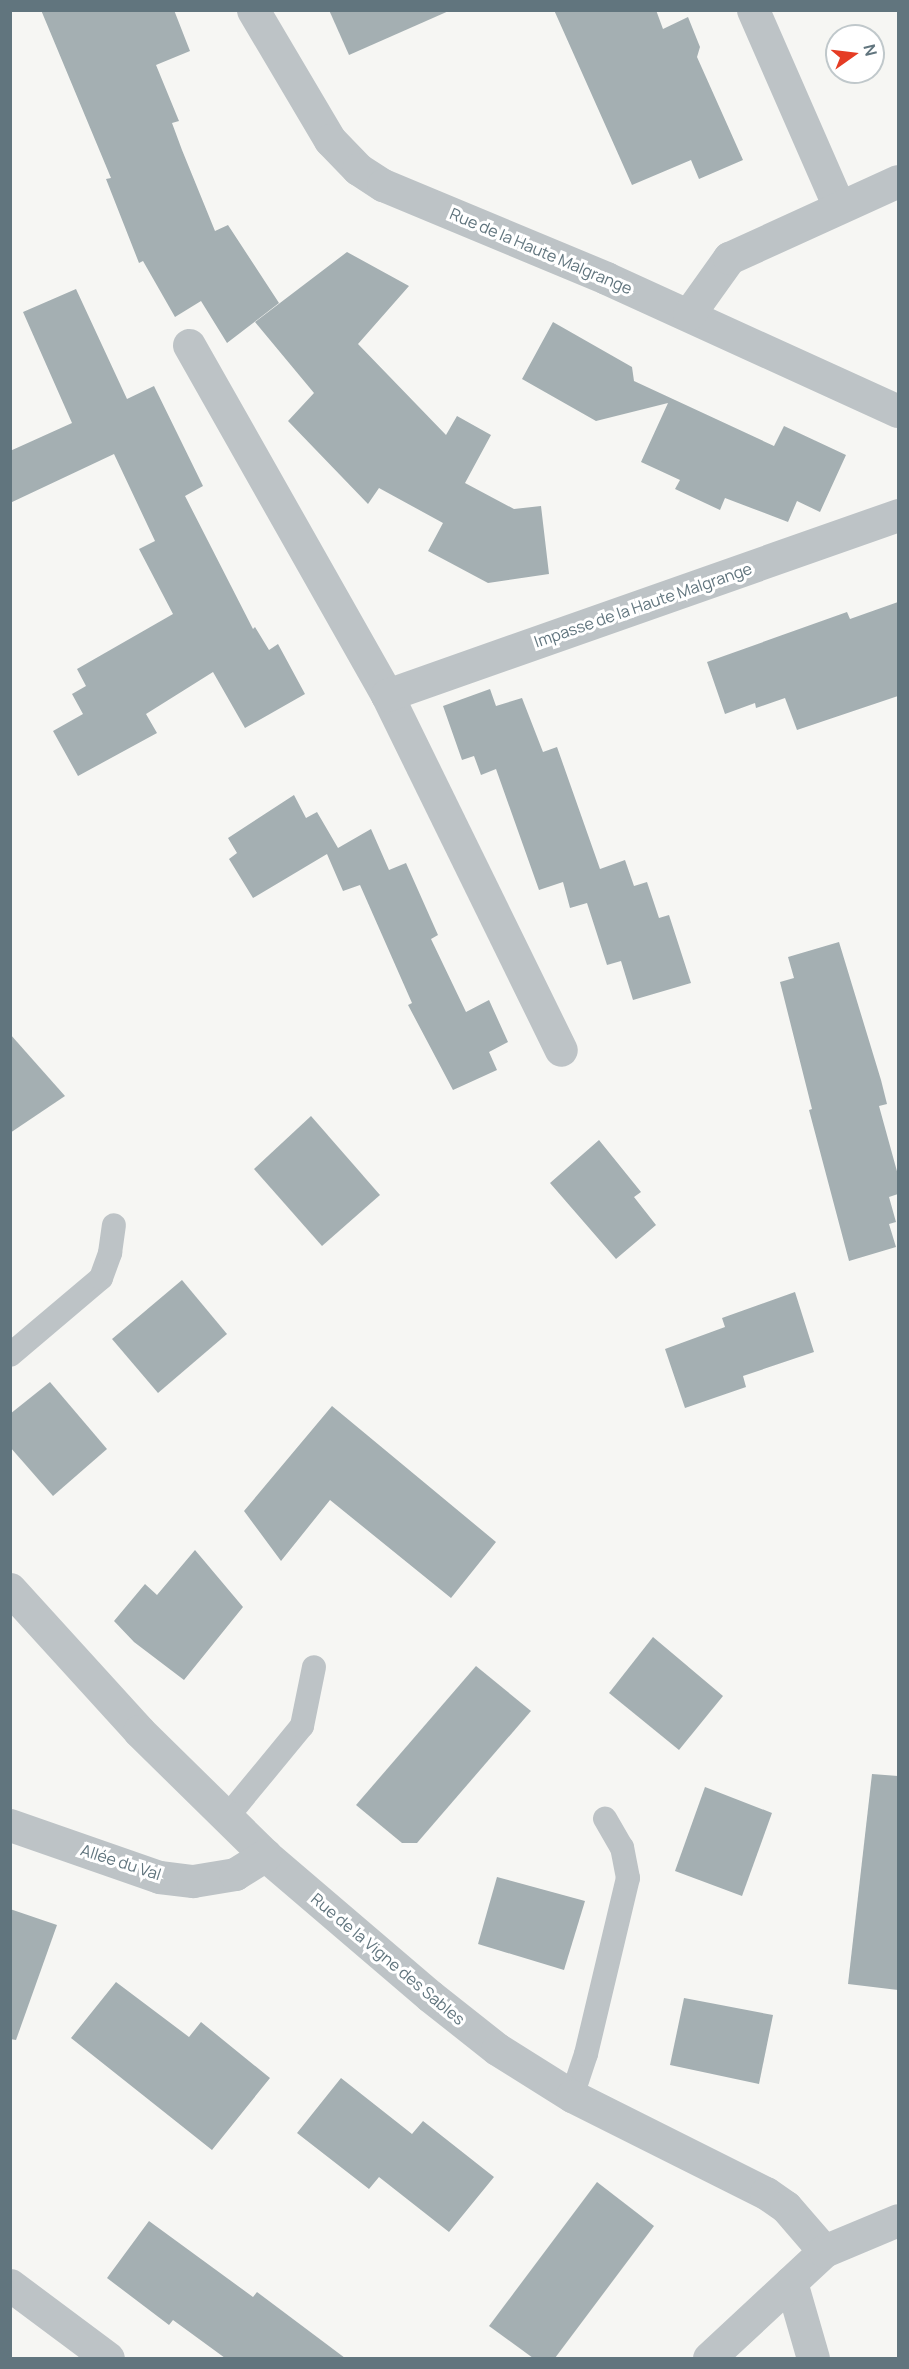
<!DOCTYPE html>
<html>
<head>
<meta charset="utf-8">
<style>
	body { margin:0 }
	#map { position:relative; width:909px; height:2369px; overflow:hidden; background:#f6f6f3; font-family:Manrope,sans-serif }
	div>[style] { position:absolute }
	.building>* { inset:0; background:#a4afb2 }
	.service>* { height:24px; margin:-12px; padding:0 12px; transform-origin:12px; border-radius:12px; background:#bdc3c6 }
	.minor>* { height:33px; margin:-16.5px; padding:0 16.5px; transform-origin:16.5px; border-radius:16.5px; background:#bdc3c6 }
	span { translate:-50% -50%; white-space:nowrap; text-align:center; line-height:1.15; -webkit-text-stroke:6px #fff; paint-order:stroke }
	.street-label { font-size:16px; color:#61757e }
	.frame { position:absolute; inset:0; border:12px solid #61757e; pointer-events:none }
	.north { position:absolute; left:825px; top:24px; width:60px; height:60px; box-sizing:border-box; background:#fff; border:2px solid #c0c8cb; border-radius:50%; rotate:76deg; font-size:16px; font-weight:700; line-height:24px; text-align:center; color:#61757e }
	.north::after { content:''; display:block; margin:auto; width:21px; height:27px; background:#e53c24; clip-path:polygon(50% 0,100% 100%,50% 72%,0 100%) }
</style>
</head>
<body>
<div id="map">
	<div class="building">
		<i style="clip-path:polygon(41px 10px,174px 10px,190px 51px,156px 65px,179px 121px,172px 123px,182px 150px,215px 231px,228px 225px,279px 303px,227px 343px,201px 301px,175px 317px,143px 261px,139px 263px,106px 179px,111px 178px)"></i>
		<i style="clip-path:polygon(329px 10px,451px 10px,349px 55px)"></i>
		<i style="clip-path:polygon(554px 10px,656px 10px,663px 29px,688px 17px,700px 47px,697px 57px,743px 160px,699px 179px,691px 160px,632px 185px)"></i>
		<i style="clip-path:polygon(347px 252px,409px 286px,358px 344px,446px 435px,457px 416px,491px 435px,465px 483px,514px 509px,541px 506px,549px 574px,488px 583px,428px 551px,443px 523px,379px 488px,368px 504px,288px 421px,314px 393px,255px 322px)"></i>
		<i style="clip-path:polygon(76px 289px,127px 399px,154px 386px,203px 486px,185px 496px,253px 629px,255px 627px,269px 650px,278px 644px,305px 694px,245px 728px,213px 672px,146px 714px,157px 733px,78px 776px,53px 731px,83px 714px,72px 694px,86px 686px,77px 669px,173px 614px,139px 549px,155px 541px,114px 454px,10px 503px,10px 451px,72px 423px,23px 312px)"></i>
		<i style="clip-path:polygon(553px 322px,632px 367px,634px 381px,774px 446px,784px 426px,846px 455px,820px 512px,797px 501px,788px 522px,725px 498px,720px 510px,675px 489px,680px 480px,641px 462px,668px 403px,596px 421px,522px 379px)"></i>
		<i style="clip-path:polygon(898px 602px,898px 696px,797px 730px,785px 698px,756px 708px,755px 703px,725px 714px,707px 662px,847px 612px,850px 619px)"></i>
		<i style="clip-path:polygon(490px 689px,496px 706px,522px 698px,543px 752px,557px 747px,600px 869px,625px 860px,634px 886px,647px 882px,659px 918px,669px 915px,691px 983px,633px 1000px,621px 961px,607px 965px,587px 903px,570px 908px,563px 882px,539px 890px,496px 769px,481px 775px,474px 756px,462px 760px,443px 706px)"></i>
		<i style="clip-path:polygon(294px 795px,306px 818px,317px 812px,338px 848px,371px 829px,389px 870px,406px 863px,438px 935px,431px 939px,466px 1012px,489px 1000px,508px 1042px,489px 1052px,497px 1070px,453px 1090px,408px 1005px,412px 1003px,360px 885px,343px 891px,327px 854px,253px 898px,229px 859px,237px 853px,228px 838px)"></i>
		<i style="clip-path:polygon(839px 942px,881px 1080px,887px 1104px,879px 1106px,898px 1175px,898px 1194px,889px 1197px,896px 1222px,889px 1224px,896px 1247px,849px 1261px,809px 1110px,812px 1109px,780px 982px,794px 978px,788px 957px)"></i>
		<i style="clip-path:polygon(10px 1034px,65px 1096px,10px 1133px)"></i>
		<i style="clip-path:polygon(311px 1116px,380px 1195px,322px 1246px,254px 1169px)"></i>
		<i style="clip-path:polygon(599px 1140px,641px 1192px,634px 1197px,656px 1225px,616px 1259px,550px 1183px)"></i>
		<i style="clip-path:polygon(182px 1280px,227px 1334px,158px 1393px,112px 1339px)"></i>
		<i style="clip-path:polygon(795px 1292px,814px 1352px,743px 1376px,746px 1387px,685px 1408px,665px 1349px,725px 1327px,722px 1318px)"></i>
		<i style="clip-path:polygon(50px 1382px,107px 1449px,53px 1496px,10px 1447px,10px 1414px)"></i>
		<i style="clip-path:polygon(332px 1406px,496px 1542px,451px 1598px,330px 1500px,281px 1561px,244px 1511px)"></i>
		<i style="clip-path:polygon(195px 1550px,243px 1607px,184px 1680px,134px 1642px,114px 1621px,145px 1584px,157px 1595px)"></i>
		<i style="clip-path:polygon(653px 1637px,723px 1696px,679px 1750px,609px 1693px)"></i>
		<i style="clip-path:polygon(476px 1666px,531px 1711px,417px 1843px,402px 1843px,356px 1805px)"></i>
		<i style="clip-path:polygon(872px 1774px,898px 1776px,898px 1990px,848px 1984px)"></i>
		<i style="clip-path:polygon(705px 1787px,772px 1813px,742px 1896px,675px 1871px)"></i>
		<i style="clip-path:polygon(497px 1877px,585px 1901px,564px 1970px,478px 1944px)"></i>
		<i style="clip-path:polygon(10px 1909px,57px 1925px,16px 2040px,10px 2039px)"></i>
		<i style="clip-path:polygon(116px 1982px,189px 2037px,201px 2022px,270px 2078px,212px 2150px,71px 2038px)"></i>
		<i style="clip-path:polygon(684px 1998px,773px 2015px,759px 2084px,670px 2065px)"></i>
		<i style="clip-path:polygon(341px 2078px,412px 2134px,423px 2121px,494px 2177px,449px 2232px,379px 2177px,369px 2189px,297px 2133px)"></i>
		<i style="clip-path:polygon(597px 2182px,654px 2226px,555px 2358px,533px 2358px,489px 2326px)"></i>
		<i style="clip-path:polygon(149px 2221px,253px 2297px,257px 2292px,345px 2358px,225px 2358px,173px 2320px,169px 2325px,107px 2278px)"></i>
	</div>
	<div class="service">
		<i style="left:10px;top:1355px;width:119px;rotate:-40.2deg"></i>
		<i style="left:101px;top:1278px;width:27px;rotate:-70deg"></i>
		<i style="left:110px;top:1253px;width:28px;rotate:-82deg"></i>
		<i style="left:227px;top:1817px;width:118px;rotate:-50.5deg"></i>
		<i style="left:302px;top:1726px;width:60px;rotate:-78.5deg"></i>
		<i style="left:572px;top:2096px;width:44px;rotate:-71.6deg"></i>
		<i style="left:586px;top:2054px;width:181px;rotate:-76.6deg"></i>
		<i style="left:628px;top:1878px;width:31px;rotate:-101deg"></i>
		<i style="left:622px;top:1848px;width:34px;rotate:-120deg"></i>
	</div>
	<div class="minor">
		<i style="left:253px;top:10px;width:151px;rotate:59.4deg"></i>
		<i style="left:330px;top:140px;width:40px;rotate:46deg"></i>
		<i style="left:358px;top:169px;width:30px;rotate:33deg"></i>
		<i style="left:383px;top:185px;width:242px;rotate:22.6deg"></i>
		<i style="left:606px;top:278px;width:321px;rotate:24.5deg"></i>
		<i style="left:753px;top:10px;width:215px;rotate:66.4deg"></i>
		<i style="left:689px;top:314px;width:69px;rotate:-54.5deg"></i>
		<i style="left:729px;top:258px;width:186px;rotate:-24.5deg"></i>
		<i style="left:189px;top:345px;width:402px;rotate:60.5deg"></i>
		<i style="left:387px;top:695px;width:395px;rotate:63.9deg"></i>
		<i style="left:387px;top:695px;width:542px;rotate:-19.4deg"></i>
		<i style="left:10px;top:1589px;width:192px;rotate:47.7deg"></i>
		<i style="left:139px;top:1731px;width:177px;rotate:44.5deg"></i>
		<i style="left:265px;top:1855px;width:217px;rotate:40.5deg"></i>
		<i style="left:430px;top:1996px;width:85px;rotate:38.3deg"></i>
		<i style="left:497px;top:2049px;width:89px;rotate:32.1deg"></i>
		<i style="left:572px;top:2096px;width:217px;rotate:26.6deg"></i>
		<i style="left:766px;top:2193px;width:24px;rotate:35deg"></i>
		<i style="left:786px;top:2207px;width:58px;rotate:49.2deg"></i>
		<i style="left:10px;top:1825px;width:158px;rotate:19.2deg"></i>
		<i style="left:159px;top:1877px;width:34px;rotate:7deg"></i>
		<i style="left:193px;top:1881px;width:43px;rotate:-9.5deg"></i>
		<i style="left:235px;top:1874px;width:36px;rotate:-32deg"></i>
		<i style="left:791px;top:2282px;width:79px;rotate:73.9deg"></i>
		<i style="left:10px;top:2285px;width:122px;rotate:36.7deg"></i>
		<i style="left:709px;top:2358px;width:157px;rotate:-42.9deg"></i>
		<i style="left:824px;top:2251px;width:80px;rotate:-22.7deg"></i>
	</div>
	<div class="street-label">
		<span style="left:541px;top:251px;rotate:23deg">Rue de la Haute Malgrange</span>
		<span style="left:643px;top:605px;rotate:-19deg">Impasse de la Haute Malgrange</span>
		<span style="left:121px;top:1862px;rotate:18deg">Allée du Val</span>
		<span style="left:388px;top:1959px;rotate:40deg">Rue de la Vigne des Sables</span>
	</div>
	<div class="frame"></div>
	<div class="north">N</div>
</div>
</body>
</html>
